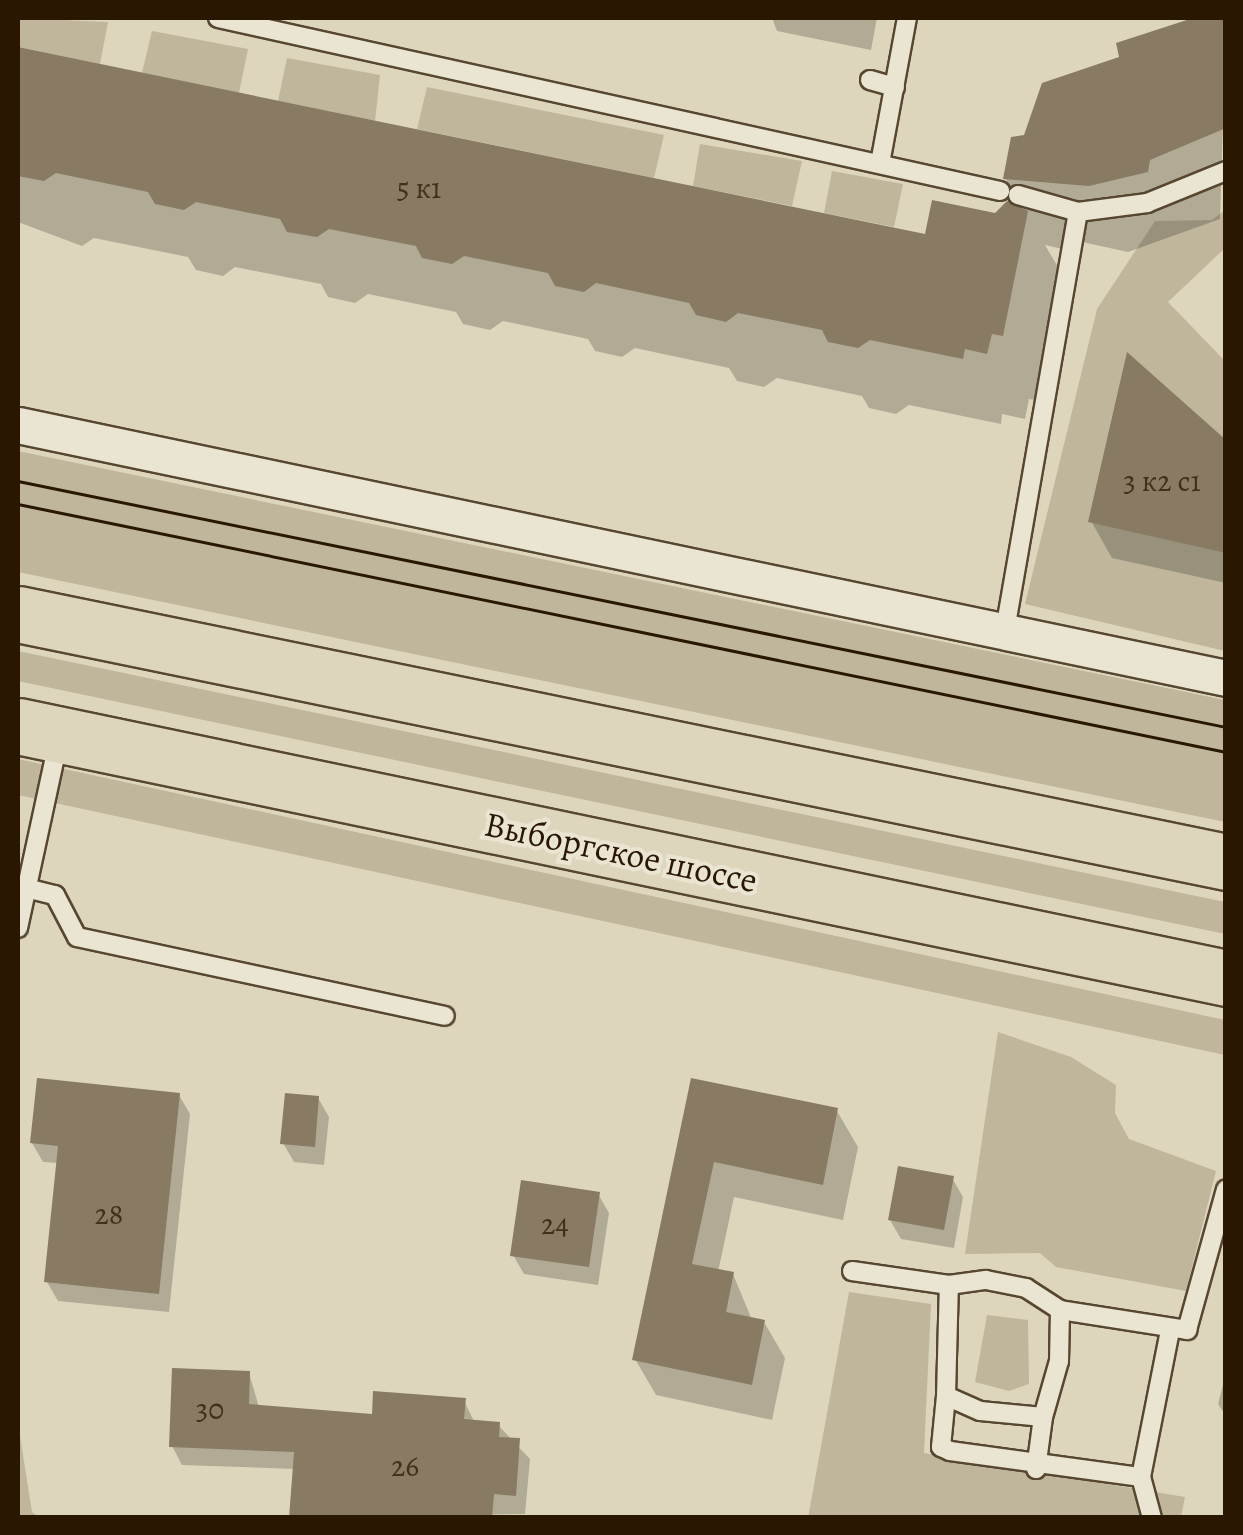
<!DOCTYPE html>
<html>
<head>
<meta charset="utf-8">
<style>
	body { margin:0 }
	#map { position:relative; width:1243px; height:1535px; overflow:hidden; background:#ded6bc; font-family:Alegreya,serif }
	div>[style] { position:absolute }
	.green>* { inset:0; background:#bfb69c }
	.shadow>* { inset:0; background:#0003 }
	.building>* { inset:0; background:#887a63 }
	.roads { filter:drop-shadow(2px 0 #574730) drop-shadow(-2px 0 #574730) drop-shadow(0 2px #574730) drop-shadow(0 -2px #574730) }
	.lane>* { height:18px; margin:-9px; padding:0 9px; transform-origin:9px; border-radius:9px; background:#eae4d3 }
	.street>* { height:35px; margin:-17.5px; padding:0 17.5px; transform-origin:17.5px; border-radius:17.5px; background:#eae4d3 }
	.primary>* { height:55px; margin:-27.5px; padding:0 27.5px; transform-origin:27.5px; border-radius:27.5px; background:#ded6bc }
	.tram>* { height:2.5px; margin:-1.25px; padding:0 1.25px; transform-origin:1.25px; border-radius:1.25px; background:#2a1702 }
	span { translate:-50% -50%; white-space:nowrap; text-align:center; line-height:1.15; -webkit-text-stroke:8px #eae4d3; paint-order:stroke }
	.number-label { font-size:30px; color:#42301a }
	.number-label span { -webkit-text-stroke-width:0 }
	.street-label { font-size:35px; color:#2a1702 }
	.frame { position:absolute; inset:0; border:20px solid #2a1702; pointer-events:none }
</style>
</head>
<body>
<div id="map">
	<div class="green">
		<i style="clip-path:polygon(18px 18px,108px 22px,100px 64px,18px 47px)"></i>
		<i style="clip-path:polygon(152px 31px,248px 49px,239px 93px,142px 73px)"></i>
		<i style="clip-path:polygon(287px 58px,380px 75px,375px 121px,278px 101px)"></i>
		<i style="clip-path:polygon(427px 87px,664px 135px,654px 178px,417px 129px)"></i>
		<i style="clip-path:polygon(700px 144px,802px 161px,792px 206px,693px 186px)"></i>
		<i style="clip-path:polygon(832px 171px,903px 184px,894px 227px,824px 213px)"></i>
		<i style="clip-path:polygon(1225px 210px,1225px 248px,1168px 302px,1225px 361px,1225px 651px,1025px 604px,1097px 309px,1155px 221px,1212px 220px)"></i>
		<i style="clip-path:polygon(18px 451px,1225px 700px,1225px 822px,18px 572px)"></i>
		<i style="clip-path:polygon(18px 651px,1225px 902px,1225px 934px,18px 681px)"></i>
		<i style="clip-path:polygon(18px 759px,1225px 1020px,1225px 1055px,18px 795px)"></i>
		<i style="clip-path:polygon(998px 1032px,1071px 1057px,1116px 1085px,1115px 1113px,1129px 1139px,1216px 1171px,1186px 1291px,1056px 1267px,1040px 1253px,965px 1254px)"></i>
		<i style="clip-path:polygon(849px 1292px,931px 1304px,924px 1453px,1185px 1497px,1181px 1517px,808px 1518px)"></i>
		<i style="clip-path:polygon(987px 1315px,1028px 1320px,1029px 1384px,1009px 1391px,975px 1382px)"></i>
		<i style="clip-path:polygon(18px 1423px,32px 1512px,38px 1517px,18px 1517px)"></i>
	</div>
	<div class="shadow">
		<i style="clip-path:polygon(772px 18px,877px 18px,871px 50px,777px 31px)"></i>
		<i style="clip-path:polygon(1194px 18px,1226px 18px,1220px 219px,1128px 252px,1073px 240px,1071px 251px,1045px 245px,1065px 279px,1040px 401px,1029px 399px,1025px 419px,1002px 414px,1001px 424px,909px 405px,896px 414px,869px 408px,862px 396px,777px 378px,764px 387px,737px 381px,729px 368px,635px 348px,622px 357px,595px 351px,588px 339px,503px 321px,490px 330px,463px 324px,456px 312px,368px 294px,355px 303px,328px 297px,321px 284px,235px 267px,223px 276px,196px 270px,188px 257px,94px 238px,82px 246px,18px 222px,18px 50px,927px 237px,1025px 212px,1005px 178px,1025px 137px,1122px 59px,1119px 45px)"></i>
		<i style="clip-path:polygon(1226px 443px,1226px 583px,1112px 558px,1091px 521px)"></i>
		<i style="clip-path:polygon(693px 1081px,837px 1111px,858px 1147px,843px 1220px,734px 1197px,718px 1272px,733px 1274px,752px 1320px,764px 1322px,785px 1358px,772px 1420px,656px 1395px,635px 1359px)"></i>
		<i style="clip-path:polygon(179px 1095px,190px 1114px,169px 1312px,58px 1301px,47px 1282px,59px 1163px,43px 1162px,32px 1143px)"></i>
		<i style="clip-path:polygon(318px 1098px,329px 1117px,324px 1165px,294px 1162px,283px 1143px)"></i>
		<i style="clip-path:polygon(952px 1178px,963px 1197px,954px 1248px,901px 1239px,890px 1220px)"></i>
		<i style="clip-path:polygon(598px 1194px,609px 1213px,598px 1285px,524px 1274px,513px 1255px)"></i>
		<i style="clip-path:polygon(249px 1373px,259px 1407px,374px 1416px,464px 1401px,475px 1423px,498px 1425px,530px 1459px,525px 1514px,291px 1518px,295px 1469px,182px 1465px,172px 1446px)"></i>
		<i style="clip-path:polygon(1226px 1373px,1226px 1416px,1218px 1404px)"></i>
	</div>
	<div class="building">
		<i style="clip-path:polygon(1193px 18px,1226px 18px,1226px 128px,1150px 160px,1148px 172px,1089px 186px,1003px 179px,1011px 137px,1024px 135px,1042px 83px,1119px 57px,1116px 43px)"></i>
		<i style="clip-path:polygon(18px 47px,925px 234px,932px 200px,995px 213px,1007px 201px,1028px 211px,1003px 336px,992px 334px,987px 354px,965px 349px,963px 359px,870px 340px,858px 348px,828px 342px,822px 330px,738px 313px,726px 322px,696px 315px,689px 303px,596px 283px,584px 292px,555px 286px,548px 273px,464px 256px,452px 264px,422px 258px,416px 246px,329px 229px,317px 237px,287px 232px,280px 219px,196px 202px,184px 210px,155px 204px,148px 192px,56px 173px,44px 181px,18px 176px)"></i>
		<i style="clip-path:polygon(1127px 352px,1226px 440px,1226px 553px,1088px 522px)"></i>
		<i style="clip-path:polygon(37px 1078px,180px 1093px,159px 1294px,44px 1282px,58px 1146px,30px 1143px)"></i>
		<i style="clip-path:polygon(691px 1078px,838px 1108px,823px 1185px,714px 1162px,692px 1264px,734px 1272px,726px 1312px,765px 1320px,752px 1385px,632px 1360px)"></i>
		<i style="clip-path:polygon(285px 1093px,319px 1096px,315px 1147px,280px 1144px)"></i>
		<i style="clip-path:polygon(898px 1166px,954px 1176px,944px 1230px,888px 1220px)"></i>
		<i style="clip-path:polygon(521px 1180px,600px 1192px,589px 1267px,510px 1256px)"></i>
		<i style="clip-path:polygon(172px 1368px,250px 1371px,249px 1404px,372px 1414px,373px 1391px,466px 1398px,464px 1419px,500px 1422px,499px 1437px,520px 1438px,516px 1496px,494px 1494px,492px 1518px,289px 1518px,294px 1452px,169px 1447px)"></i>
	</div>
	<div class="roads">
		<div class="lane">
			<i style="left:218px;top:18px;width:801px;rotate:12.47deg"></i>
			<i style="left:870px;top:80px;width:26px;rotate:16deg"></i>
			<i style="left:881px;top:158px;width:142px;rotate:-79.5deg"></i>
			<i style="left:1018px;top:195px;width:62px;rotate:15.8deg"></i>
			<i style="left:1078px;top:212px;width:70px;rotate:-7.4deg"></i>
			<i style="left:1147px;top:203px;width:85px;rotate:-22.1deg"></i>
			<i style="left:1005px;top:630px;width:424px;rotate:-80.1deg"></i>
			<i style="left:26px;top:888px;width:30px;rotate:14deg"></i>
			<i style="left:55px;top:895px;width:47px;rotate:62.4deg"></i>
			<i style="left:77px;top:937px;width:376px;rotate:12.1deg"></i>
			<i style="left:18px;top:928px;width:189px;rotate:-77.8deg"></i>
			<i style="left:852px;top:1271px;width:98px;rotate:8.2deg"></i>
			<i style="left:949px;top:1285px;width:37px;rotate:-8deg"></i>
			<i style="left:986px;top:1280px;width:41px;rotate:11.3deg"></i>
			<i style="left:1026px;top:1288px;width:40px;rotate:32.9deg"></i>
			<i style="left:1060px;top:1310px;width:51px;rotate:91.1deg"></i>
			<i style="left:1059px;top:1361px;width:58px;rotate:105.9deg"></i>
			<i style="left:1043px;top:1417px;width:63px;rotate:-174.6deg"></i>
			<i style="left:980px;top:1411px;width:37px;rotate:-156deg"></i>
			<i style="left:946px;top:1396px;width:111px;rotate:-88.5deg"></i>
			<i style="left:1060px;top:1310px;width:129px;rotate:8.9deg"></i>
			<i style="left:1187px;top:1330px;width:146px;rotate:-74.5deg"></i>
			<i style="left:946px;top:1396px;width:51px;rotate:95.6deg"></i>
			<i style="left:941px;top:1447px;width:10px;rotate:24deg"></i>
			<i style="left:950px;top:1451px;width:193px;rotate:7.8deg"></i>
			<i style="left:1036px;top:1469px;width:52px;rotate:-82.3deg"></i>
			<i style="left:1152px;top:1518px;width:42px;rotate:-105deg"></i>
			<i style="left:1141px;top:1477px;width:150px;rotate:-78.8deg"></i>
		</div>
		<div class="street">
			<i style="left:18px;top:425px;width:1234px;rotate:11.83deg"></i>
		</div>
		<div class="primary">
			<i style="left:18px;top:614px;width:1233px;rotate:11.6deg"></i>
			<i style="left:18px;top:726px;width:1234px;rotate:11.78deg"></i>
		</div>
	</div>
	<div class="tram">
		<i style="left:18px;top:481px;width:1233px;rotate:11.51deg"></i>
		<i style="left:18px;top:504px;width:1233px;rotate:11.6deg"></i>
	</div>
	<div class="number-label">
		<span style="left:419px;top:188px">5 к1</span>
		<span style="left:1162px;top:481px">3 к2 с1</span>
		<span style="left:109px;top:1214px">28</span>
		<span style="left:555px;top:1224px">24</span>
		<span style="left:210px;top:1409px">30</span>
		<span style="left:405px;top:1466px">26</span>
	</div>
	<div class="street-label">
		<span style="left:621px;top:852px;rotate:12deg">Выборгское шоссе</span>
	</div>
	<div class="frame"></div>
</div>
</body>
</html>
